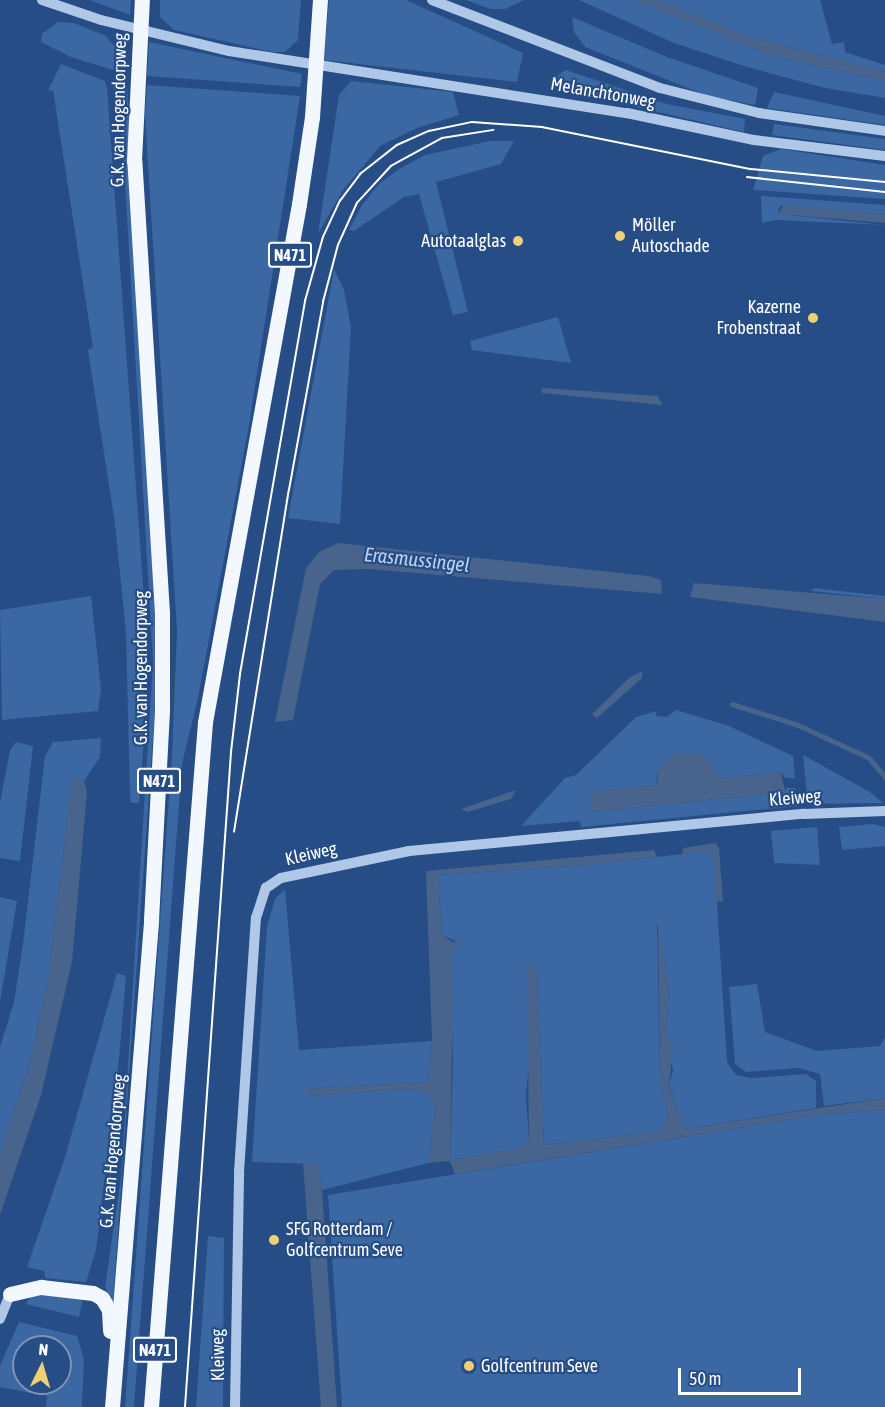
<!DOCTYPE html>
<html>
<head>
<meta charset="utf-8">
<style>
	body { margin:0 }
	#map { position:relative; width:885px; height:1407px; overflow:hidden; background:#264d85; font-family:"Asap Condensed",sans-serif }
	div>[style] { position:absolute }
	.green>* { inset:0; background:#3b67a2 }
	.water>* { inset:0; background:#48648c }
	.stream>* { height:5px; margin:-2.5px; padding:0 2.5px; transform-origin:2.5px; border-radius:2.5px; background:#48648c }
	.tertiary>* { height:10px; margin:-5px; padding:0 5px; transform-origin:5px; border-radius:5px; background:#b0c8e8 }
	.primary>* { height:15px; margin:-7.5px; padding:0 7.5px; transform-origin:7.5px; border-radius:7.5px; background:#f3f7fe }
	.tram>* { height:1.5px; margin:-0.75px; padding:0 0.75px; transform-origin:0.75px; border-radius:0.75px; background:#fff }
	.dots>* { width:16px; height:16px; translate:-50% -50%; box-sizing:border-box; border:3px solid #264d85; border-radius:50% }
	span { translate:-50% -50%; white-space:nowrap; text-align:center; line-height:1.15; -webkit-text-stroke:4.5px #264d85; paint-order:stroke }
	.shield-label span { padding:2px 4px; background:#264d85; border:2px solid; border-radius:4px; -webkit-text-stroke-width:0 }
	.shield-label { font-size:16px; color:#fff; font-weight:700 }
	.street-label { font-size:18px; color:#fff }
	.poi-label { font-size:18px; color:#fff }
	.left { translate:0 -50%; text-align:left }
	.right { translate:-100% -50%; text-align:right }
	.water-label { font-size:20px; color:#bcd2ef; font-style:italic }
	.north { position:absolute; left:12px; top:1335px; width:60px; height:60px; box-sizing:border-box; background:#264d85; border:2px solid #7d94b6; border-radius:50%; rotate:5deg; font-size:16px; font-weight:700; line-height:24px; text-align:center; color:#fff }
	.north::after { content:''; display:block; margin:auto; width:21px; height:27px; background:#f1d075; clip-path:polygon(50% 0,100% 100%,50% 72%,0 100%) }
	.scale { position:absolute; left:678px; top:1368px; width:123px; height:27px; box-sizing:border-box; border:3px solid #fff; border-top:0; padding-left:8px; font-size:18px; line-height:21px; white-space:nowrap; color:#fff; -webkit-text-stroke:4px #264d85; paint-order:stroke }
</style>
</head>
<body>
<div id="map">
	<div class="green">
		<i style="clip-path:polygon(90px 0,131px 0,130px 15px)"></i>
		<i style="clip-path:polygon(160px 0,301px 0,298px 40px,285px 52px,272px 52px,174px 30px,160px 17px)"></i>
		<i style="clip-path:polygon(329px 0,406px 0,523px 53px,517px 82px,324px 60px)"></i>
		<i style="clip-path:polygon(466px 0,524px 0,505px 9px,491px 9px)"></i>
		<i style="clip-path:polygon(579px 0,634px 0,772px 56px,885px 81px,885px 98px,825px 88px,744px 66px,674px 43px)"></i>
		<i style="clip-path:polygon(659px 0,820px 0,832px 44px,844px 42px,845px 52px,885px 65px,885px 72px,745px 35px)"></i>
		<i style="clip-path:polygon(572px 17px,667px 57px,758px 88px,755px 105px,708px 96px,585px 47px,574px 32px)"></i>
		<i style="clip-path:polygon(58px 22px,74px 23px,106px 36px,123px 57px,126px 74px,71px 57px,41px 42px,42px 34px)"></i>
		<i style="clip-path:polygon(149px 42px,302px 74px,300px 87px,147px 76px)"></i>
		<i style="clip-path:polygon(61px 64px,105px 81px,107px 88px,144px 597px,144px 739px,139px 803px,131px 803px,130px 798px,126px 633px,115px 524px,88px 350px,93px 348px,53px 90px,48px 91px)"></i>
		<i style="clip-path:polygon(566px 70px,667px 104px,745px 119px,744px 132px,563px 90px,556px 84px,558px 75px)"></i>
		<i style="clip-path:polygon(112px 81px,127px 83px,159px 652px,113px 1302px,105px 1287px,121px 1177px,153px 662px,123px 148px)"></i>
		<i style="clip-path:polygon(351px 81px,453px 92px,459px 115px,417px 128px,380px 146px,343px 190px,318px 234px,339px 95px)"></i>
		<i style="clip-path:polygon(147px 85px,300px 96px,249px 425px,198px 698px,182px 764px,134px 1407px,125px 1407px,172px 756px,177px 631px,145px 116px)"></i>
		<i style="clip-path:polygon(774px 92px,885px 116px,885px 125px,767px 108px)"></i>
		<i style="clip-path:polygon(774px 124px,885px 139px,885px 150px,772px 135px)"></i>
		<i style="clip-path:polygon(490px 141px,514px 141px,501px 164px,436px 182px,468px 312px,453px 315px,419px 194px,404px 197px,354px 231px,349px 230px,362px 205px,379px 184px,399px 169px,425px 155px)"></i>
		<i style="clip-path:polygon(781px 149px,885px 165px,885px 199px,753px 190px,763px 156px)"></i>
		<i style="clip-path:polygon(761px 196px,885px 205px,885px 214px,780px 206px,778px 210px,779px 214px,885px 225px,776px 220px,762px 223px)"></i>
		<i style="clip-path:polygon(334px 269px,344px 290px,351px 327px,340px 524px,288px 518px)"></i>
		<i style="clip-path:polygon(558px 317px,571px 363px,472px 350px,470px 341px)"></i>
		<i style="clip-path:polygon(813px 588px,885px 596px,885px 599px,812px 591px)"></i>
		<i style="clip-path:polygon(91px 596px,101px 689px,98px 711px,2px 720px,0 610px)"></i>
		<i style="clip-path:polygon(676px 710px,729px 726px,793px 756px,795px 778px,785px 778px,781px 772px,719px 778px,713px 764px,657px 775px,656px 785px,591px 792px,591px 812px,785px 792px,786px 788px,795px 788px,797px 806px,581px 827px,580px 821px,521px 826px,565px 778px,576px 775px,636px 717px,657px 711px,656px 716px,667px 717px)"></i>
		<i style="clip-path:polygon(101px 738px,100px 757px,84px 781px,72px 780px,48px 981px,30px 1061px,0 1155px,0 1047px,14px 1002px,23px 944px,45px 756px,53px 742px)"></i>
		<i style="clip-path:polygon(16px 742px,33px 746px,20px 861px,0 858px,0 803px,10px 750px)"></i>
		<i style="clip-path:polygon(803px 755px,870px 792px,883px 803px,808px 804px)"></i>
		<i style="clip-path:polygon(873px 824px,885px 827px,885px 846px,842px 850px,839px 827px)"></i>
		<i style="clip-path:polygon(817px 827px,820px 865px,774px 863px,771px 831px)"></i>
		<i style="clip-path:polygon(708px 851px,714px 855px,727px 1062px,736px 1075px,751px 1078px,806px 1074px,816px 1081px,816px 1108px,685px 1129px,669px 1086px,673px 1070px,666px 1038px,669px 990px,657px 921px,660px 1075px,668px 1116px,661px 1131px,544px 1145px,537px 979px,526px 1095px,529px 1141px,521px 1148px,450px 1160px,453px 1060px,450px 957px,455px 941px,442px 935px,438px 875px,587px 865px)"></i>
		<i style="clip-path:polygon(285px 889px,299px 1050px,432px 1041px,428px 1082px,304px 1089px,311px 1096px,404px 1089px,425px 1092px,436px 1102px,428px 1163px,322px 1190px,316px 1164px,252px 1162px,267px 926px,275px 899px)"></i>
		<i style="clip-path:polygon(0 897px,17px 901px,0 1002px)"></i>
		<i style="clip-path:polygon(117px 973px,126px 976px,119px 1059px,96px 1250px,86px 1282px,45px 1278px,44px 1271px,27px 1267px,65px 1157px)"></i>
		<i style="clip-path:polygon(757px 984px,765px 1032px,817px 1051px,880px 1046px,885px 1037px,885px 1098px,824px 1106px,820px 1074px,799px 1068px,746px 1072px,735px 1064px,729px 987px)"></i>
		<i style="clip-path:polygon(885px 1110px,885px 1407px,342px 1407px,328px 1195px,825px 1114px)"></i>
		<i style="clip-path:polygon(208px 1236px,224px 1238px,223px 1407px,196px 1407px)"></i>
		<i style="clip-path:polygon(62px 1293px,83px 1298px,79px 1317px,26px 1304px,31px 1295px)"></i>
		<i style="clip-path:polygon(evenodd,19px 1322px,77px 1336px,84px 1359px,82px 1407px,46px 1407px,47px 1396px,0 1387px,0 1366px,19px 1322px,24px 1347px,60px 1347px,60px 1383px,24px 1383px,24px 1347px)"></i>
	</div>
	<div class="water">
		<i style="clip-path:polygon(634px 0,659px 0,745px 35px,885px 72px,885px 81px,772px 56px)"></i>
		<i style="clip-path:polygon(784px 205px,885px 214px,885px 223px,778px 214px)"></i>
		<i style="clip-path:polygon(542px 388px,658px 396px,662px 405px,542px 393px)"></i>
		<i style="clip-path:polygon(338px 543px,648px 576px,661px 580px,662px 594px,368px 569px,334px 570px,320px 584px,293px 720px,275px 722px,306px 568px,319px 552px)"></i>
		<i style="clip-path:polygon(694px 583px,885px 599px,885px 622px,690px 597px)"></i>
		<i style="clip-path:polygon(642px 671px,642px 678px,597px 718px,592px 714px,630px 677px)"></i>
		<i style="clip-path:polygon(684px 752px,703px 755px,713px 764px,719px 778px,781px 772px,785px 792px,591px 812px,590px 792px,656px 785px,660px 767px,675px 754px)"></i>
		<i style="clip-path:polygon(72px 779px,84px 781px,87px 792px,72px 962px,41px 1095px,0 1215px,0 1155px,30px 1061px,48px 981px)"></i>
		<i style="clip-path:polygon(516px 790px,511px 799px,468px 812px,461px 809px)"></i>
		<i style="clip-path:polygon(716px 843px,719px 848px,723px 902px,716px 901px,713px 854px,708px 851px,682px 854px,683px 848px)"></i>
		<i style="clip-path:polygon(654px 850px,657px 857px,587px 865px,438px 875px,442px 935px,457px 945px,450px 957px,453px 992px,450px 1160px,520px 1148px,529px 1141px,527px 964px,534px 964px,537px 979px,544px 1145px,661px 1131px,668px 1116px,660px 1075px,658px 921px,669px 990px,666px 1038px,673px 1045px,669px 1087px,685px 1129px,885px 1098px,885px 1110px,825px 1114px,455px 1174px,450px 1161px,428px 1163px,436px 1102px,425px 1092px,404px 1089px,311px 1096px,302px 1089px,428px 1082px,432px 1041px,426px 871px)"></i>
		<i style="clip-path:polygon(303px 1163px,316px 1164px,322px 1190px,337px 1407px,321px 1407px)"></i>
	</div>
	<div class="stream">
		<i style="left:732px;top:704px;width:69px;rotate:17.7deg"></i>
		<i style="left:798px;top:725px;width:78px;rotate:24.9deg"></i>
		<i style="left:869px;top:758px;width:25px;rotate:50deg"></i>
	</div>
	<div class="tertiary">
		<i style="left:42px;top:0;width:62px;rotate:18.7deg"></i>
		<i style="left:101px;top:20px;width:132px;rotate:13.6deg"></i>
		<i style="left:229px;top:51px;width:403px;rotate:8.9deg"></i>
		<i style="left:627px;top:113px;width:130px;rotate:12deg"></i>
		<i style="left:754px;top:140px;width:132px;rotate:7deg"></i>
		<i style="left:432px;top:0;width:244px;rotate:21.1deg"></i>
		<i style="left:660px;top:88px;width:102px;rotate:14.2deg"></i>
		<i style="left:759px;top:113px;width:127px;rotate:8.1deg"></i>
		<i style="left:0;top:1319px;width:27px;rotate:-68deg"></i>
		<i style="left:235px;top:1407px;width:235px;rotate:-89deg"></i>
		<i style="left:239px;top:1172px;width:255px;rotate:-86.2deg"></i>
		<i style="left:256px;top:918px;width:32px;rotate:-72deg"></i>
		<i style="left:266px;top:888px;width:18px;rotate:-34deg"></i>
		<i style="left:281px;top:878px;width:131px;rotate:-11.9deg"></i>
		<i style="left:409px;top:851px;width:397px;rotate:-5.4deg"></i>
		<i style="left:804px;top:814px;width:81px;rotate:-2.1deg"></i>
	</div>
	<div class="primary">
		<i style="left:10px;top:1294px;width:32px;rotate:-13deg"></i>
		<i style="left:41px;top:1287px;width:52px;rotate:6.6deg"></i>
		<i style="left:93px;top:1293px;width:10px;rotate:29deg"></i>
		<i style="left:102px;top:1298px;width:14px;rotate:60deg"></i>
		<i style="left:109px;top:1310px;width:21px;rotate:87deg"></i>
		<i style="left:112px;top:1407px;width:489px;rotate:-85.4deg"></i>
		<i style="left:151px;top:920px;width:209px;rotate:-87deg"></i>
		<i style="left:162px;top:711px;width:98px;rotate:-90deg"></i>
		<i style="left:162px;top:613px;width:453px;rotate:-93.5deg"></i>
		<i style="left:134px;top:161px;width:161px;rotate:-87.2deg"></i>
		<i style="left:151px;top:1407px;width:687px;rotate:-85.49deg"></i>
		<i style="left:205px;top:722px;width:526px;rotate:-79.71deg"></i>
		<i style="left:299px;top:204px;width:88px;rotate:-81.5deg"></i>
		<i style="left:312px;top:117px;width:117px;rotate:-86.1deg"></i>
	</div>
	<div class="tram">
		<i style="left:747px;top:177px;width:139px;rotate:6.2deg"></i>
		<i style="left:234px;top:832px;width:346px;rotate:-80.9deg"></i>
		<i style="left:289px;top:490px;width:191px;rotate:-79.7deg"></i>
		<i style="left:323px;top:302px;width:59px;rotate:-75.3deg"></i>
		<i style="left:338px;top:245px;width:46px;rotate:-65.7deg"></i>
		<i style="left:357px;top:203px;width:50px;rotate:-47.4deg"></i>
		<i style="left:391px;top:166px;width:58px;rotate:-28.8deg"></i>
		<i style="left:442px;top:138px;width:52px;rotate:-8.9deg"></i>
		<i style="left:185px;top:1407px;width:657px;rotate:-85.98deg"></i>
		<i style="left:231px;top:752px;width:79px;rotate:-83.4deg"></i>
		<i style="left:240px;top:674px;width:379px;rotate:-80.1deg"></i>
		<i style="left:305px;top:301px;width:66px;rotate:-74.3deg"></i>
		<i style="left:323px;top:237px;width:40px;rotate:-65deg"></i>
		<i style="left:340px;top:201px;width:34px;rotate:-53deg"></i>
		<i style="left:360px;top:174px;width:47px;rotate:-38.1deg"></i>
		<i style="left:397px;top:145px;width:35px;rotate:-24deg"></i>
		<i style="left:429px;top:131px;width:44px;rotate:-11.8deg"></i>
		<i style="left:472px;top:122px;width:70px;rotate:4.1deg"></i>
		<i style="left:542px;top:127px;width:213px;rotate:11.4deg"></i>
		<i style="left:751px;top:169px;width:135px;rotate:5.5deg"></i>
	</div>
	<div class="dots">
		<i style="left:620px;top:236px;background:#f1d075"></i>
		<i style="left:518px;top:241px;background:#f1d075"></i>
		<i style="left:813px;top:318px;background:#f1d075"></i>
		<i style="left:274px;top:1240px;background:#f1d075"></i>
		<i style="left:469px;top:1366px;background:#f1d075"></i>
	</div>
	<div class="shield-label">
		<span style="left:290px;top:255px">N471</span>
		<span style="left:159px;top:781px">N471</span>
		<span style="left:155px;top:1350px">N471</span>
	</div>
	<div class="street-label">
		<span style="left:603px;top:93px;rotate:10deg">Melanchtonweg</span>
		<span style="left:119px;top:110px;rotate:-89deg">G.K. van Hogendorpweg</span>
		<span style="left:141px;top:668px;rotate:-90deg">G.K. van Hogendorpweg</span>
		<span style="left:795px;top:798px;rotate:-5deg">Kleiweg</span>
		<span style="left:311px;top:854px;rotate:-13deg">Kleiweg</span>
		<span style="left:113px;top:1151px;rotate:-85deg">G.K. van Hogendorpweg</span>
		<span style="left:218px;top:1355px;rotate:-91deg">Kleiweg</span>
	</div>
	<div class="poi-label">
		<span class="left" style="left:632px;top:236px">Möller<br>Autoschade</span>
		<span class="right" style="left:506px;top:241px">Autotaalglas</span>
		<span class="right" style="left:801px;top:318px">Kazerne<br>Frobenstraat</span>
		<span class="left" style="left:286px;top:1240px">SFG Rotterdam /<br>Golfcentrum Seve</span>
		<span class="left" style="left:481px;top:1366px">Golfcentrum Seve</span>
	</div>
	<div class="water-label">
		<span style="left:417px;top:559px;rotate:6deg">Erasmussingel</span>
	</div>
	<div class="north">N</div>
	<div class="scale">50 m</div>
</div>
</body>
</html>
